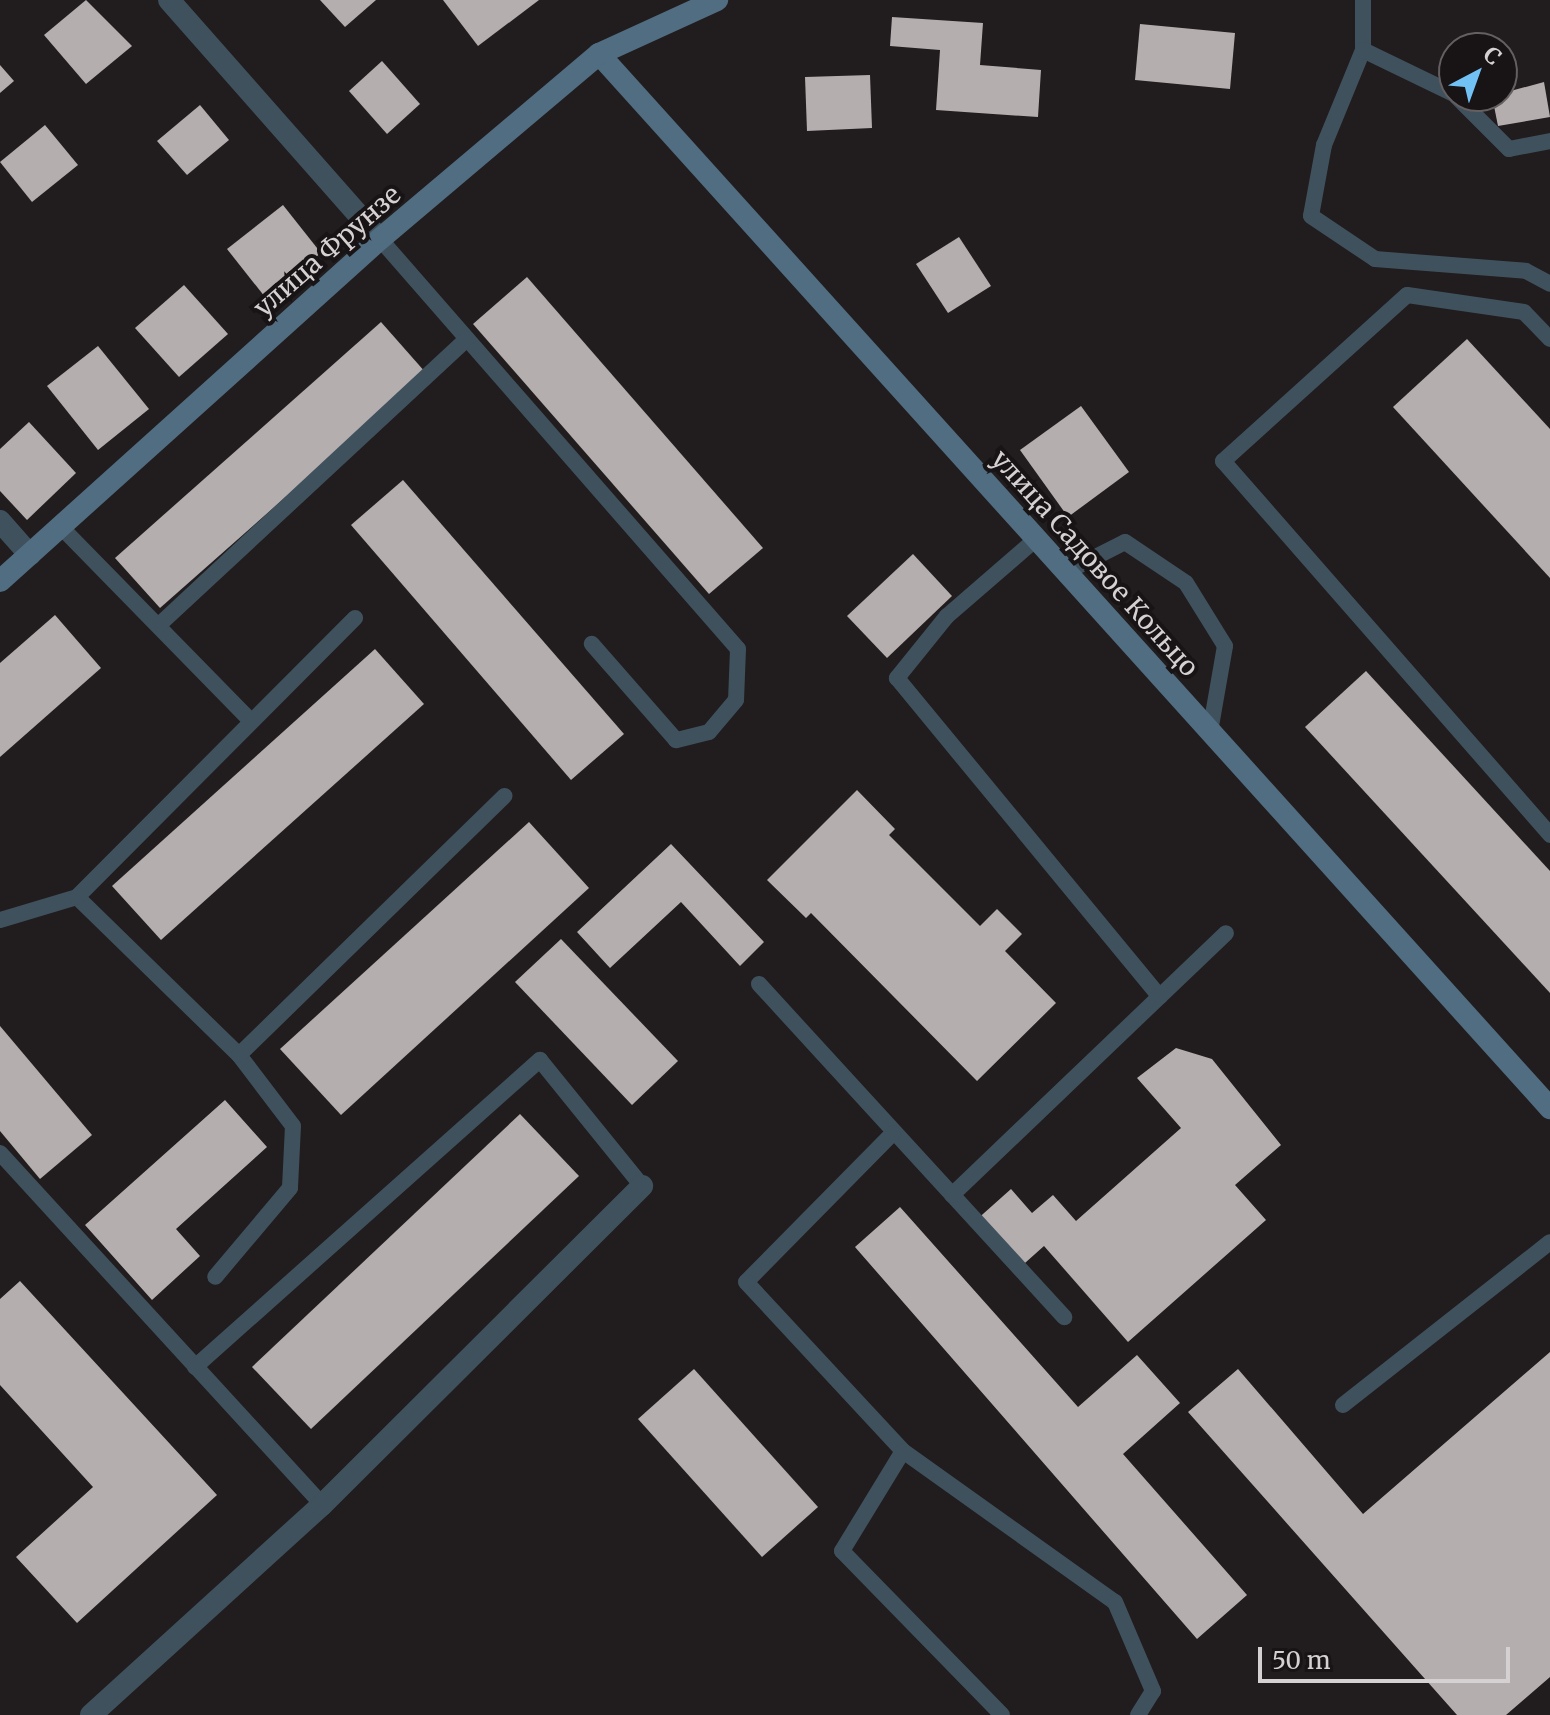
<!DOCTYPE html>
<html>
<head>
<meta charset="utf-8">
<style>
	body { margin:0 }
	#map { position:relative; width:1550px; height:1715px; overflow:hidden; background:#211c1d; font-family:Merriweather,serif }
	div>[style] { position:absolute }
	.building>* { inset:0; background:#b5aeaf }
	.service>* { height:16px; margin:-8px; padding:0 8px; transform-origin:8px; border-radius:8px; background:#3f515d }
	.minor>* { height:22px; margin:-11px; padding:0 11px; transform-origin:11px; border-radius:11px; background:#3f515d }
	.secondary>* { height:22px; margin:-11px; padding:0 11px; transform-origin:11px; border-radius:11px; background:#516d82 }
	span { translate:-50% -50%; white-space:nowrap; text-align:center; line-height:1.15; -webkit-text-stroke:8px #181314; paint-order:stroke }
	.street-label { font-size:26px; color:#d5d1d2 }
	.north { position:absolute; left:1438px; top:32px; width:80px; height:80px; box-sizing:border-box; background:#181314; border:2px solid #645f60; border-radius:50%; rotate:41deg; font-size:22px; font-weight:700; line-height:32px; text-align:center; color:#d5d1d2 }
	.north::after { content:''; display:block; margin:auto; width:28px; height:36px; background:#72c1f5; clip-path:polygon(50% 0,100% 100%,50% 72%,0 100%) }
	.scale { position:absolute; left:1258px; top:1647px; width:252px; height:36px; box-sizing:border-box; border:4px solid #d5d1d2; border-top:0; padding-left:10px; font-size:24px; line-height:28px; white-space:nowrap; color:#d5d1d2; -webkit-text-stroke:6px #181314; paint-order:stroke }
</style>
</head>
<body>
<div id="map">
	<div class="building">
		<i style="clip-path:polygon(86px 0,132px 46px,86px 84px,44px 35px)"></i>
		<i style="clip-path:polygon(320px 0,376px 0,345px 27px)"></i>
		<i style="clip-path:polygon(443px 0,539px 0,478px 46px)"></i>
		<i style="clip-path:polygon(892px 17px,983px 23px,980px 65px,1041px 70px,1038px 117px,936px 110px,940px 50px,890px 46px)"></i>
		<i style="clip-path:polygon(1140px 24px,1235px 33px,1230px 89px,1135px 80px)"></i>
		<i style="clip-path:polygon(382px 61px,420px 104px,387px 134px,349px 91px)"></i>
		<i style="clip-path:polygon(0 65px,14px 81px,0 93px)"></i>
		<i style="clip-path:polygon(870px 75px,872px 128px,807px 131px,805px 77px)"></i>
		<i style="clip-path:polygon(1544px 82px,1550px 117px,1498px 126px,1492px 96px)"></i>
		<i style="clip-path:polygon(200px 105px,229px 140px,187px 175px,157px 141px)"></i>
		<i style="clip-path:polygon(45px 125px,78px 165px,32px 202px,0 162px)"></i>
		<i style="clip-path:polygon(283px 205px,321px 253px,265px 297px,227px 249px)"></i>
		<i style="clip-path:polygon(959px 237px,991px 286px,948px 313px,916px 264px)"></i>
		<i style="clip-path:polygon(527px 277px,763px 548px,709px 594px,473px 324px)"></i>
		<i style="clip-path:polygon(184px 285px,228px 334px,179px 377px,135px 328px)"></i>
		<i style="clip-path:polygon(381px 322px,426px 373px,160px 608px,115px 558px)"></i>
		<i style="clip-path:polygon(1467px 339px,1550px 429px,1550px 578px,1393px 407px)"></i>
		<i style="clip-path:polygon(98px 346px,149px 409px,98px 450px,47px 386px)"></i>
		<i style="clip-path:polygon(1081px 406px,1129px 472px,1068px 517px,1020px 450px)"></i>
		<i style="clip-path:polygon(29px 422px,76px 473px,27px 520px,0 491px,0 449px)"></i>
		<i style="clip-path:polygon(403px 480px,624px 734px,571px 780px,351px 525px)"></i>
		<i style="clip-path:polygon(913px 554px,952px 596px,887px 658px,847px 616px)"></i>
		<i style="clip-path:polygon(55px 615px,101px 668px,0 757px,0 663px)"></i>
		<i style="clip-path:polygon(375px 649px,424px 704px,161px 940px,112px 886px)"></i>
		<i style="clip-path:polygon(1366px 671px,1550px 871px,1550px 993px,1305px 727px)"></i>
		<i style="clip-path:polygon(857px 790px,895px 829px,889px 835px,980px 926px,997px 909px,1022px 934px,1005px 951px,1056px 1003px,977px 1081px,811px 913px,806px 918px,767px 880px)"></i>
		<i style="clip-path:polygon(529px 822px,589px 888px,341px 1115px,280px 1049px)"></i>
		<i style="clip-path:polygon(671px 844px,764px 942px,740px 966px,681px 902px,610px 968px,577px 932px)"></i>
		<i style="clip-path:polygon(561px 939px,678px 1061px,632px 1105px,515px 982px)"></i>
		<i style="clip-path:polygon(0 1026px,92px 1135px,40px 1179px,0 1131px)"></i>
		<i style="clip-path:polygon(1176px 1048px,1212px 1059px,1281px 1145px,1235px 1185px,1266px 1220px,1128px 1342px,1044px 1246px,1016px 1271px,974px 1222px,1011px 1189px,1032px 1213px,1053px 1195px,1076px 1221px,1181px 1128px,1137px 1078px)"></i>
		<i style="clip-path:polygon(225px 1100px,267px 1147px,176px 1229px,200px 1256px,152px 1300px,85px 1225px)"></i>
		<i style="clip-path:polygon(520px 1114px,579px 1176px,311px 1429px,252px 1367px)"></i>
		<i style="clip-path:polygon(900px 1207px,1078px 1407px,1137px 1355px,1180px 1403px,1123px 1454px,1247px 1595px,1197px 1639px,855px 1247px)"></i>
		<i style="clip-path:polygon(20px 1281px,217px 1495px,77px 1623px,16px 1557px,93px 1487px,0 1385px,0 1299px)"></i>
		<i style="clip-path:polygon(1550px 1352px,1550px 1677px,1506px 1715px,1457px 1715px,1188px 1412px,1238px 1369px,1363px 1514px)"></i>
		<i style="clip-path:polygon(694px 1369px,818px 1507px,762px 1557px,638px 1419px)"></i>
	</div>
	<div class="service">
		<i style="left:1363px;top:0;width:50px;rotate:90deg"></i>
		<i style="left:1363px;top:50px;width:103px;rotate:112.3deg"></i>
		<i style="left:1324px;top:145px;width:72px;rotate:100.4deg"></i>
		<i style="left:1311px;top:216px;width:77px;rotate:33.9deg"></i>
		<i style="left:1375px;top:259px;width:151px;rotate:4.5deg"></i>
		<i style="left:1526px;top:271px;width:27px;rotate:28deg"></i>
		<i style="left:1363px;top:50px;width:101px;rotate:25.8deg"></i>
		<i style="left:1456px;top:96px;width:75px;rotate:45deg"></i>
		<i style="left:1509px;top:149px;width:42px;rotate:-11deg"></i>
		<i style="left:380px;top:239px;width:544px;rotate:48.87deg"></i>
		<i style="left:738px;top:649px;width:51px;rotate:92.2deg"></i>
		<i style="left:736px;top:700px;width:42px;rotate:130.2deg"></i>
		<i style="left:709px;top:732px;width:34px;rotate:166deg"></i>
		<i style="left:676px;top:740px;width:128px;rotate:-131.2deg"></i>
		<i style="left:1550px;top:339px;width:37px;rotate:-134deg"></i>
		<i style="left:1524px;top:312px;width:118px;rotate:-171.7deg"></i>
		<i style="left:1407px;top:295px;width:248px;rotate:137.9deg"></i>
		<i style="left:1223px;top:461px;width:497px;rotate:48.8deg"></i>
		<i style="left:61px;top:527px;width:272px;rotate:45.6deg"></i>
		<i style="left:1036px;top:539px;width:118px;rotate:139.1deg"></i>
		<i style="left:947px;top:616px;width:80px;rotate:128.9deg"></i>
		<i style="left:897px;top:678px;width:413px;rotate:50.5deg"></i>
		<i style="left:1066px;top:572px;width:66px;rotate:-27deg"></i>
		<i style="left:1125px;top:542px;width:73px;rotate:33.9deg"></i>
		<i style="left:1186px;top:583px;width:74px;rotate:58.2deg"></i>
		<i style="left:1225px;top:646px;width:87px;rotate:99.9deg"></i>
		<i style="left:160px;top:624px;width:419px;rotate:-42.9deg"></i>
		<i style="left:77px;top:897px;width:226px;rotate:44.3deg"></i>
		<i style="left:239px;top:1055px;width:89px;rotate:52.7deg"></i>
		<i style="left:293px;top:1126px;width:62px;rotate:92.8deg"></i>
		<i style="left:290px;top:1188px;width:116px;rotate:130.1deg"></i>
		<i style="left:0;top:920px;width:80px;rotate:-16.6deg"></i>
		<i style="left:77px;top:897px;width:394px;rotate:-45.1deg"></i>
		<i style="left:759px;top:984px;width:452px;rotate:47.5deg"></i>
		<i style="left:239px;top:1055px;width:371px;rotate:-44.3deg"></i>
		<i style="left:893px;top:1133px;width:209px;rotate:134.6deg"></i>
		<i style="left:746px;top:1282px;width:231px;rotate:47.1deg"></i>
		<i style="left:903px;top:1451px;width:260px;rotate:35.5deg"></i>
		<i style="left:1115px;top:1602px;width:97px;rotate:66.9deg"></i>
		<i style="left:1153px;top:1691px;width:28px;rotate:122deg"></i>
		<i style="left:0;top:1153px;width:477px;rotate:47.5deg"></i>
		<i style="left:952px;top:1195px;width:379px;rotate:-43.7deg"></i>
		<i style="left:195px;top:1367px;width:462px;rotate:-41.7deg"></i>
		<i style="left:540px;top:1060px;width:162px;rotate:51deg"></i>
		<i style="left:1343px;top:1405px;width:263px;rotate:-38.2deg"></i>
		<i style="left:903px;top:1451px;width:117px;rotate:121.4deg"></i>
		<i style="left:842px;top:1551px;width:229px;rotate:45.7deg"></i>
	</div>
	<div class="minor">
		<i style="left:169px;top:0;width:319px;rotate:48.6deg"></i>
		<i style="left:0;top:521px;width:45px;rotate:48.6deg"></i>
		<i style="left:91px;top:1715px;width:312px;rotate:-42.3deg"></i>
		<i style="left:322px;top:1505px;width:452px;rotate:-44.9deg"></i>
	</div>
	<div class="secondary">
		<i style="left:599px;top:54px;width:1420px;rotate:47.94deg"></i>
		<i style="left:0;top:581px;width:511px;rotate:-41.99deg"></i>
		<i style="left:380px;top:239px;width:287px;rotate:-40.2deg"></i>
		<i style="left:599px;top:54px;width:130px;rotate:-24.6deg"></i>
	</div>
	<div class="street-label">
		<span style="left:327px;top:251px;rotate:-41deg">улица Фрунзе</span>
		<span style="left:1095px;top:563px;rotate:48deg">улица Садовое Кольцо</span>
	</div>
	<div class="north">С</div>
	<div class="scale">50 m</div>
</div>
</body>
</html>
